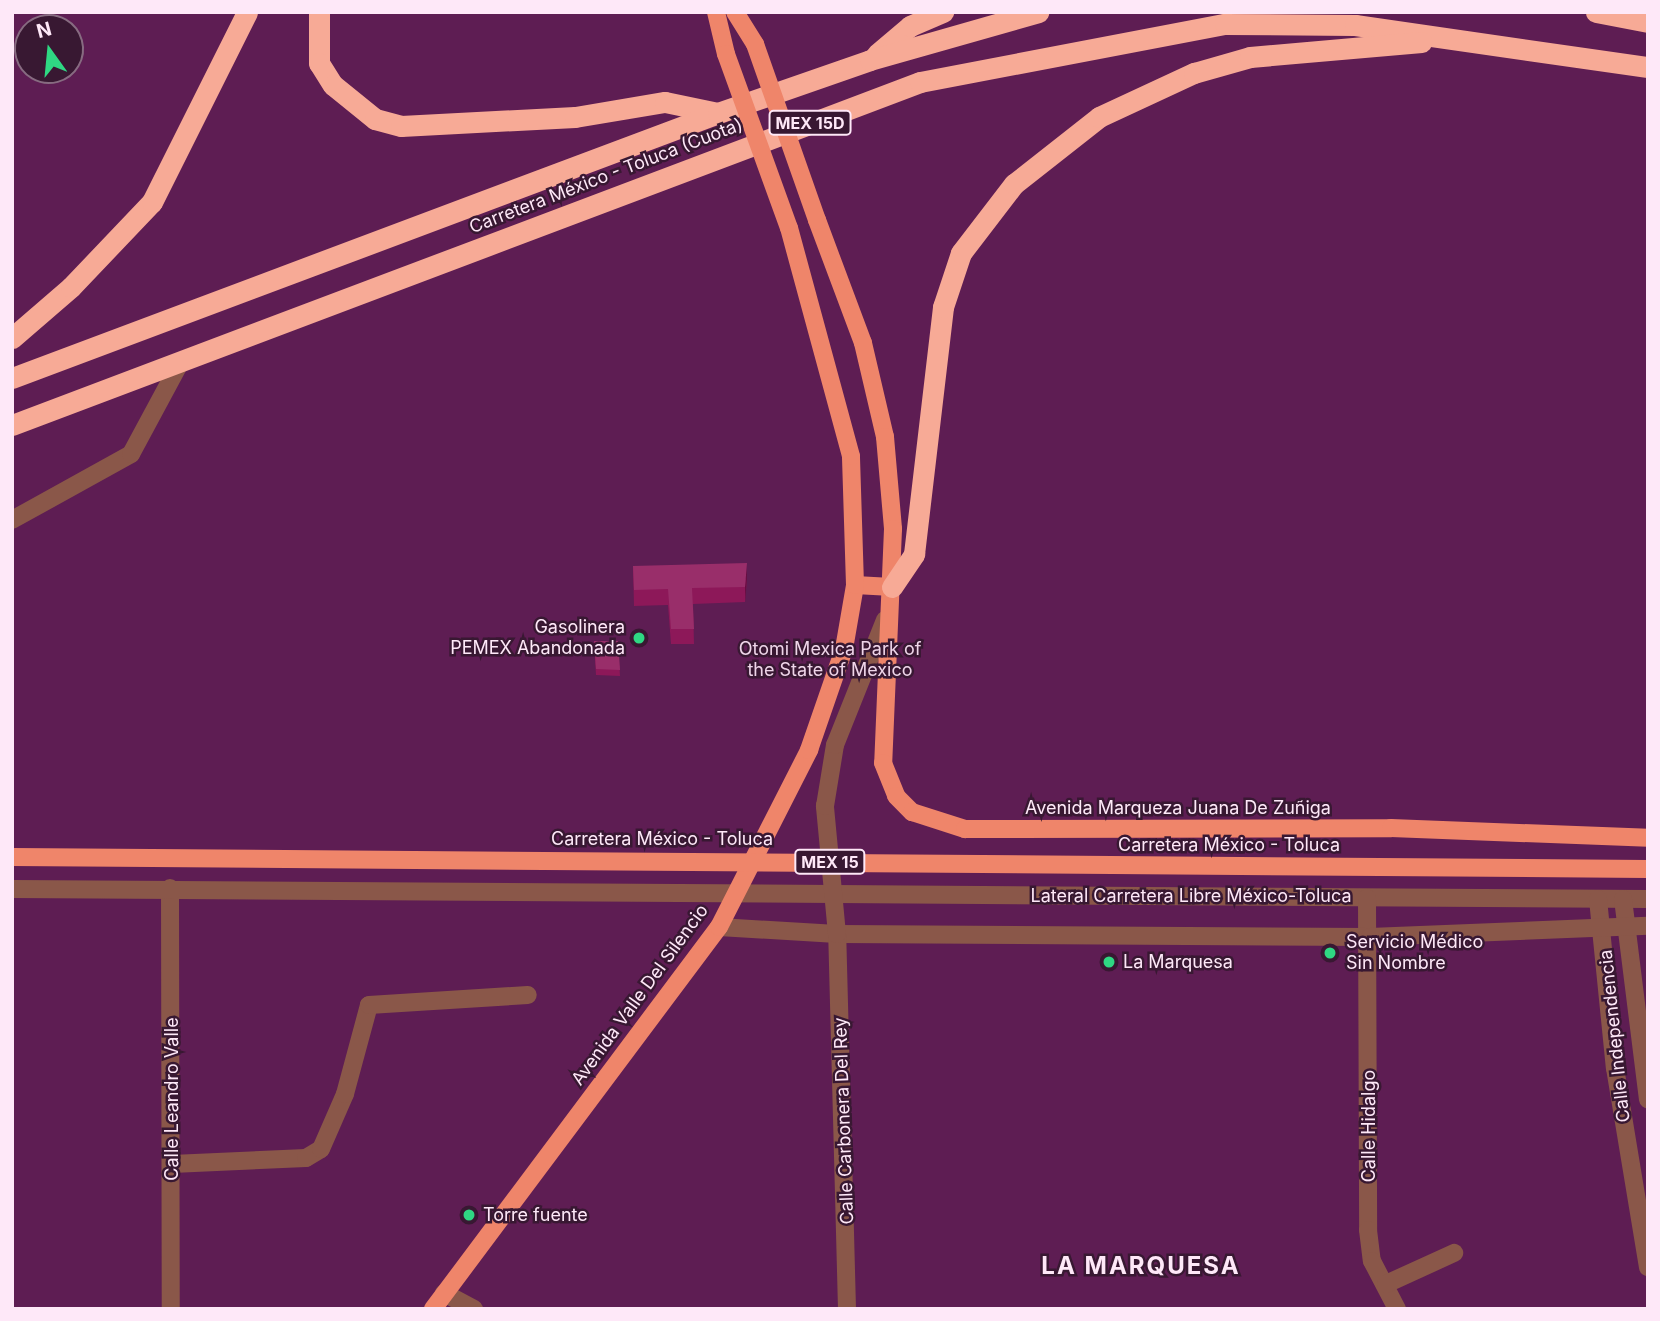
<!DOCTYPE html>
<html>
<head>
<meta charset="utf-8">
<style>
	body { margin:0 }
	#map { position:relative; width:1660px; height:1321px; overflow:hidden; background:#381832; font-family:Inter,sans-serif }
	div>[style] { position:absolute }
	.green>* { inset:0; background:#5e1d53 }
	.minor>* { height:18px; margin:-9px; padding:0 9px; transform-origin:9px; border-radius:9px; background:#8a5749 }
	.major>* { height:18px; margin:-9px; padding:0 9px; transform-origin:9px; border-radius:9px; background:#ef856a }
	.highway>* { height:21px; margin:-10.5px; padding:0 10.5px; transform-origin:10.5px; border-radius:10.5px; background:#f7aa96 }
	.major-bridge>* { height:18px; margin:-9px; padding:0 9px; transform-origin:9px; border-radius:9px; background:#ef856a }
	.wall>* { inset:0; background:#8d1859 }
	.shaded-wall>* { inset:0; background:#660e42 }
	.building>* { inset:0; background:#992e6a }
	.dots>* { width:19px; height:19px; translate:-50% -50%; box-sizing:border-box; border:4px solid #381832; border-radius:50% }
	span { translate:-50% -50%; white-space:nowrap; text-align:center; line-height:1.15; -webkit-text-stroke:5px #381832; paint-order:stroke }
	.shield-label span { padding:2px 5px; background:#381832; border:2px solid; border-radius:5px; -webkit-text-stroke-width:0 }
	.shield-label { font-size:16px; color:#fee8f8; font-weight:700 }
	.street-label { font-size:18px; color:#fee8f8 }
	.poi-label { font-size:18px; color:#fee8f8 }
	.right { translate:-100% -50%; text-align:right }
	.left { translate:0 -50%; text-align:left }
	.park-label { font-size:18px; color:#efd5e9 }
	.district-label { font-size:24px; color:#fee8f8; font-weight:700; letter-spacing:2px }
	.frame { position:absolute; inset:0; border:14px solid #fee8f8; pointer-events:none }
	.north { position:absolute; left:14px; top:14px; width:70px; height:70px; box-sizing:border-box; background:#381832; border:2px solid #876b81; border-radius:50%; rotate:345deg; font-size:19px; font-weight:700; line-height:28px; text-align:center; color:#fee8f8 }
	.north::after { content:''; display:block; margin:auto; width:24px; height:32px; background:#2fd883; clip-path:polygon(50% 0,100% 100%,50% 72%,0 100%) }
</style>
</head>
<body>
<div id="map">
	<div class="green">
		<i style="clip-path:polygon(evenodd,12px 12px,1648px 12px,1648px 1309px,12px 1309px,12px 12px,28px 28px,70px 28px,70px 70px,28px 70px,28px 28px)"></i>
	</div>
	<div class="minor">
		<i style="left:12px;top:520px;width:136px;rotate:-29deg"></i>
		<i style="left:131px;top:454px;width:101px;rotate:-61.7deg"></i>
		<i style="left:170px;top:888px;width:421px;rotate:89.9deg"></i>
		<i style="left:12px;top:889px;width:1636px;rotate:0.35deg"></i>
		<i style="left:1367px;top:898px;width:332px;rotate:89.8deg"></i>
		<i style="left:1368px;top:1230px;width:31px;rotate:83deg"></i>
		<i style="left:1372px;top:1261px;width:54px;rotate:62.5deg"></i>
		<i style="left:1598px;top:899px;width:170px;rotate:84.3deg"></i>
		<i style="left:1615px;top:1068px;width:202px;rotate:80.6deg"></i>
		<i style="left:1623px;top:899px;width:202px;rotate:82.9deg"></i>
		<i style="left:719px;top:927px;width:118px;rotate:3.4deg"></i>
		<i style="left:837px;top:934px;width:533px;rotate:0.32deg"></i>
		<i style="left:1370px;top:937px;width:278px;rotate:-2.3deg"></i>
		<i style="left:172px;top:1164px;width:134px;rotate:-2.6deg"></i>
		<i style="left:306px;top:1158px;width:17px;rotate:-31deg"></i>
		<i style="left:321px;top:1149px;width:60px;rotate:-66.4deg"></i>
		<i style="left:345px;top:1094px;width:92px;rotate:-74.9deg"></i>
		<i style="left:369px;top:1005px;width:159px;rotate:-3.6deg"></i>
		<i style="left:1386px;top:1284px;width:75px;rotate:-24.5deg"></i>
		<i style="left:444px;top:1293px;width:34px;rotate:28deg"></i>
		<i style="left:847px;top:1309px;width:375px;rotate:-91.5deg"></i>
		<i style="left:837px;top:934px;width:129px;rotate:-95.4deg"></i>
		<i style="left:825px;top:806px;width:62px;rotate:-80.7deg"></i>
		<i style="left:835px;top:745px;width:135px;rotate:-68.2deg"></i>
	</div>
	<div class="major">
		<i style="left:716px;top:12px;width:43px;rotate:76.6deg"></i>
		<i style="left:735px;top:12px;width:38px;rotate:58deg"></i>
		<i style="left:817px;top:220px;width:131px;rotate:69.5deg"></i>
		<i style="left:863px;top:343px;width:97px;rotate:76.8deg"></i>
		<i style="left:885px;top:437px;width:92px;rotate:85deg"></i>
		<i style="left:893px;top:529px;width:234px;rotate:92.4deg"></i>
		<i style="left:883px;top:763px;width:35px;rotate:68deg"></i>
		<i style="left:896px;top:796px;width:23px;rotate:45deg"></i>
		<i style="left:912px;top:812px;width:56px;rotate:17.8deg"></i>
		<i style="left:965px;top:829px;width:426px;rotate:-0.1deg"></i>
		<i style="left:1391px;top:828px;width:257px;rotate:2.2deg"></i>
		<i style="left:855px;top:585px;width:37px;rotate:3deg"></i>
		<i style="left:433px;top:1309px;width:477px;rotate:-53.2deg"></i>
		<i style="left:719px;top:927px;width:199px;rotate:-63deg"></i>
		<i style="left:809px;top:750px;width:107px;rotate:-70.9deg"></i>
		<i style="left:844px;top:649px;width:65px;rotate:-80.2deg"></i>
		<i style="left:855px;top:585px;width:129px;rotate:-91.8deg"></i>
		<i style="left:851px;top:456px;width:236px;rotate:-105.2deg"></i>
	</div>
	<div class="highway">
		<i style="left:319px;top:12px;width:51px;rotate:90deg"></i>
		<i style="left:319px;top:63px;width:26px;rotate:58deg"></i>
		<i style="left:333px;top:85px;width:54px;rotate:39deg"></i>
		<i style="left:375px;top:119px;width:27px;rotate:15deg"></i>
		<i style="left:401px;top:126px;width:174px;rotate:-3deg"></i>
		<i style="left:575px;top:117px;width:91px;rotate:-9.5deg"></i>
		<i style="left:665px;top:102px;width:54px;rotate:11.7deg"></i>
		<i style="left:1596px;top:12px;width:53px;rotate:10.9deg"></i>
		<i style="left:877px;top:54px;width:43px;rotate:-40.3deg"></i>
		<i style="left:910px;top:26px;width:36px;rotate:-23deg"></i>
		<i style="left:12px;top:338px;width:78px;rotate:-40.8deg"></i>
		<i style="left:71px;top:287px;width:117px;rotate:-46.4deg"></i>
		<i style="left:152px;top:202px;width:212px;rotate:-63.4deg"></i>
		<i style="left:12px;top:378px;width:754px;rotate:-20.57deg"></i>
		<i style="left:718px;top:113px;width:161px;rotate:-19.2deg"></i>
		<i style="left:870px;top:60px;width:175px;rotate:-15.9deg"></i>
		<i style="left:12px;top:425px;width:971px;rotate:-20.69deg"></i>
		<i style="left:920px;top:82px;width:310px;rotate:-10.8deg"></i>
		<i style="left:1225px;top:24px;width:130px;rotate:0.4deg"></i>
		<i style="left:1355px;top:25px;width:296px;rotate:8.2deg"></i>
		<i style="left:892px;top:587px;width:40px;rotate:-56deg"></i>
		<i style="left:914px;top:554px;width:249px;rotate:-83.3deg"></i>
		<i style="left:943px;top:307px;width:57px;rotate:-71.6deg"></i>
		<i style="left:961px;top:253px;width:87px;rotate:-52.5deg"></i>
		<i style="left:1014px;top:184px;width:108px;rotate:-38.2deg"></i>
		<i style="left:1099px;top:117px;width:105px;rotate:-24.9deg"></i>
		<i style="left:1194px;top:73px;width:58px;rotate:-15.9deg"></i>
		<i style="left:1250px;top:57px;width:172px;rotate:-5deg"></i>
	</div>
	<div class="major-bridge">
		<i style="left:755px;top:44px;width:187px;rotate:70.6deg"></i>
		<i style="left:726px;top:54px;width:185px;rotate:70.1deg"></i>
		<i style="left:12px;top:857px;width:1636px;rotate:0.42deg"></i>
	</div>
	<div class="wall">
		<i style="clip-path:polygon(633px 566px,747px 579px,745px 602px,693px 604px,694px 644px,671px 644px,668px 605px,634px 606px)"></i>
		<i style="clip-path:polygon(594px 641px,618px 641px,620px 676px,596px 675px)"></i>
	</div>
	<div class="shaded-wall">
		<i style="clip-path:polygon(747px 563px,747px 579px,745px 602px,745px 587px)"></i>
	</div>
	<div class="building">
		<i style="clip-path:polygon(747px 563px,745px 587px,692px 588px,694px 629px,671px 629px,668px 589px,634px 590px,633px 566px)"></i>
		<i style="clip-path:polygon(594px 641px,618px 641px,620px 670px,596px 669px)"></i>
	</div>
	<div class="dots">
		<i style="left:639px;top:638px;background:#2fd883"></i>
		<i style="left:1330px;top:953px;background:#2fd883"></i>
		<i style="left:1109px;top:962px;background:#2fd883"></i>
		<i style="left:469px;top:1215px;background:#2fd883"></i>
	</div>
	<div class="shield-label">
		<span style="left:810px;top:123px">MEX 15D</span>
		<span style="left:830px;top:862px">MEX 15</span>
	</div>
	<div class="street-label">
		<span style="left:606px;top:176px;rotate:-21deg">Carretera México - Toluca (Cuota)</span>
		<span style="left:1178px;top:808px">Avenida Marqueza Juana De Zuñiga</span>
		<span style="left:662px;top:839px">Carretera México - Toluca</span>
		<span style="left:1229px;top:845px">Carretera México - Toluca</span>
		<span style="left:1191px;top:896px">Lateral Carretera Libre México-Toluca</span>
		<span style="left:640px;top:995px;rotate:-54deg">Avenida Valle Del Silencio</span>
		<span style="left:1615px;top:1036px;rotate:-96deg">Calle Independencia</span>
		<span style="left:172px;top:1099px;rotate:-90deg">Calle Leandro Valle</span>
		<span style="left:844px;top:1121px;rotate:-92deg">Calle Carbonera Del Rey</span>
		<span style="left:1369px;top:1126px;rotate:-90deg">Calle Hidalgo</span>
	</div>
	<div class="poi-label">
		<span class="right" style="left:625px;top:638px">Gasolinera<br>PEMEX Abandonada</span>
		<span class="left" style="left:1346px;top:953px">Servicio Médico<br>Sin Nombre</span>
		<span class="left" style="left:1123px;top:962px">La Marquesa</span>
		<span class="left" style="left:483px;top:1215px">Torre fuente</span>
	</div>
	<div class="park-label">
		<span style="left:830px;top:660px">Otomi Mexica Park of<br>the State of Mexico</span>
	</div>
	<div class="district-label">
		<span style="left:1141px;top:1266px">LA MARQUESA</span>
	</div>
	<div class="frame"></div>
	<div class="north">N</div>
</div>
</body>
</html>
